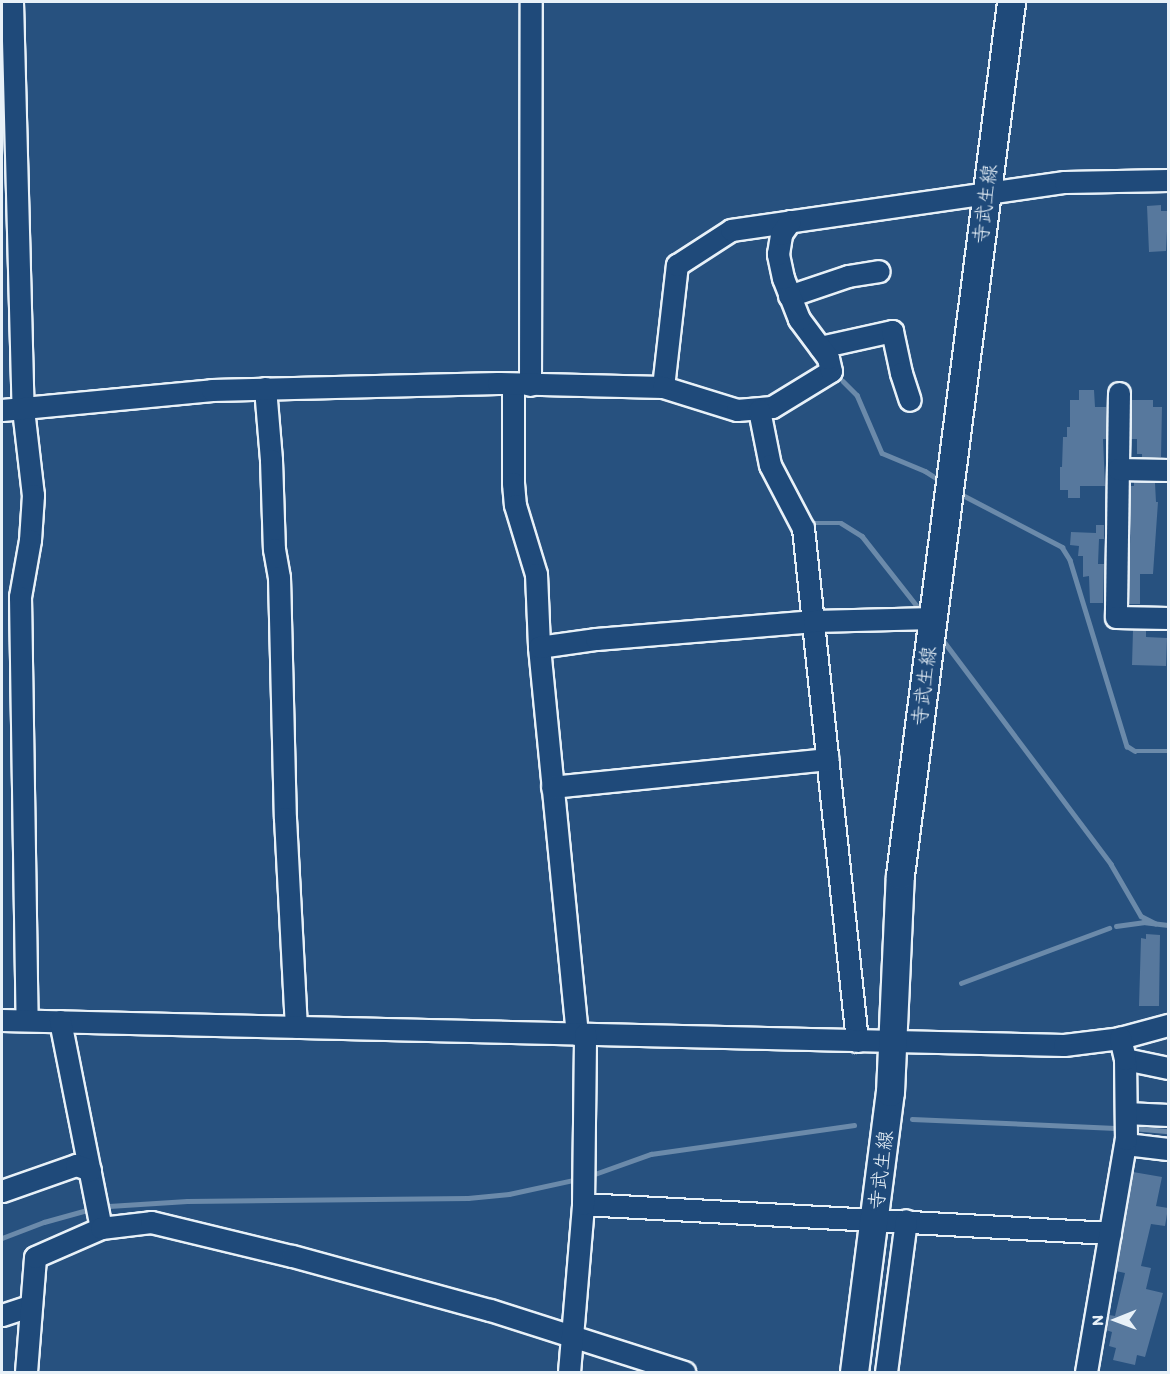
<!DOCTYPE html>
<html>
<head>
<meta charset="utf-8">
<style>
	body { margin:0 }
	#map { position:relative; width:1170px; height:1374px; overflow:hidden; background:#27517f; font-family:Itim,"Klee One",sans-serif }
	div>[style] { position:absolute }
	.stream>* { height:4.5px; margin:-2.25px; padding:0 2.25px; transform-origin:2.25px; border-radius:2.25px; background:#6b8aaa }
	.building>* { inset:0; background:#57789d }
	.roads { filter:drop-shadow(2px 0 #e8f1f8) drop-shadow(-2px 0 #e8f1f8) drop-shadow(0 2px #e8f1f8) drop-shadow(0 -2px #e8f1f8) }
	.minor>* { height:21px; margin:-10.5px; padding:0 10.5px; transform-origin:10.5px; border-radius:10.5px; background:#1f4a7a }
	.major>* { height:27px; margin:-13.5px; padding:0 13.5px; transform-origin:13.5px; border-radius:13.5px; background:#1f4a7a }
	span { translate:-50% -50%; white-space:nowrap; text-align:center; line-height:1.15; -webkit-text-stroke:5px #1f4a7a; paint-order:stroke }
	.street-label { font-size:20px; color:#e8f1f8 }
	.frame { position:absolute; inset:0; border:3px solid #e8f1f8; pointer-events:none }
	.north { position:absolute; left:1086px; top:1290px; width:60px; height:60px; -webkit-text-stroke:4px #1f4a7a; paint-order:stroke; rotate:269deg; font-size:16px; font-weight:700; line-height:24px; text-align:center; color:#e8f1f8 }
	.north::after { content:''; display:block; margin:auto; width:21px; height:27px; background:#e8f1f8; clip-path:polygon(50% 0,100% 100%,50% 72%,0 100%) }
</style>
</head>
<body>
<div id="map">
	<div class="stream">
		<i style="left:843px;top:381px;width:20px;rotate:45deg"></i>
		<i style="left:857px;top:395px;width:63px;rotate:66.7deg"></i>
		<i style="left:882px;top:453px;width:47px;rotate:22.7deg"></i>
		<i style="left:925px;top:471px;width:19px;rotate:32deg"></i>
		<i style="left:957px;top:492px;width:119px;rotate:27.6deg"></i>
		<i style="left:1062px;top:547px;width:15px;rotate:58deg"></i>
		<i style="left:1070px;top:560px;width:195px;rotate:73deg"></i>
		<i style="left:1127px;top:746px;width:9px;rotate:32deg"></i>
		<i style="left:1135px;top:751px;width:33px"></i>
		<i style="left:815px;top:523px;width:26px"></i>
		<i style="left:841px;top:523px;width:25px;rotate:32deg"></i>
		<i style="left:862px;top:536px;width:95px;rotate:51.8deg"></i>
		<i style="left:943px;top:640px;width:280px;rotate:53.1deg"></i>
		<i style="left:1111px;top:864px;width:60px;rotate:60deg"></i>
		<i style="left:1141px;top:916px;width:16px;rotate:27deg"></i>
		<i style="left:1116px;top:926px;width:27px;rotate:-8deg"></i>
		<i style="left:1143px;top:922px;width:25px;rotate:7deg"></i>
		<i style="left:961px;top:983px;width:158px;rotate:-20.4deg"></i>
		<i style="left:912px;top:1119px;width:209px;rotate:2.5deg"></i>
		<i style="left:1132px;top:1128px;width:36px;rotate:5deg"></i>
		<i style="left:592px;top:1175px;width:63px;rotate:-19.6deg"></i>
		<i style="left:651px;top:1154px;width:205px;rotate:-8.1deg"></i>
		<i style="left:109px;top:1206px;width:78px;rotate:-3.7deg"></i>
		<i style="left:187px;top:1201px;width:281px;rotate:-0.6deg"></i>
		<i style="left:468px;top:1198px;width:41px;rotate:-5.6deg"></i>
		<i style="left:509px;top:1194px;width:66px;rotate:-12.3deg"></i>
		<i style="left:2px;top:1238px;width:45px;rotate:-20.9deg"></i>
		<i style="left:44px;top:1222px;width:49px;rotate:-15.5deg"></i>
	</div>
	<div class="building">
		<i style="clip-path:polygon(1161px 205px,1161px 211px,1168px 211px,1166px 251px,1149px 252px,1147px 206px)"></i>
		<i style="clip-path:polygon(1079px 390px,1094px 390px,1095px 407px,1106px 407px,1106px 439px,1103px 439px,1105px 486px,1080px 486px,1080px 498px,1068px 498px,1068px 490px,1060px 490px,1060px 467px,1062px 467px,1063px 437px,1067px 437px,1067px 427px,1070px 427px,1070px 400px,1079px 400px)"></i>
		<i style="clip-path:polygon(1132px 400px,1153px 400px,1153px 407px,1162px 407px,1161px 457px,1142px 457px,1142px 454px,1137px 454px,1137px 439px,1131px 439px)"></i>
		<i style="clip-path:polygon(1134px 482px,1155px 483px,1156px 502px,1158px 502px,1153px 574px,1140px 574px,1140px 604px,1129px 604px,1131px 486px,1134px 486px)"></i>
		<i style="clip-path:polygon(1096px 525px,1104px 525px,1104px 539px,1099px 539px,1098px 564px,1104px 564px,1103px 603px,1090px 603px,1089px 576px,1083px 577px,1083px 556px,1078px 556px,1079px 546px,1070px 545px,1071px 532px,1096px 533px)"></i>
		<i style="clip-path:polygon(1133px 630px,1146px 630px,1146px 637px,1167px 638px,1166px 666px,1132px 665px)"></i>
		<i style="clip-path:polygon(1146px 934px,1160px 935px,1159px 1006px,1139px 1006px,1141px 938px,1146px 939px)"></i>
		<i style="clip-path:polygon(1133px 1172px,1162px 1177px,1156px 1206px,1168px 1208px,1165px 1226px,1151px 1224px,1141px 1266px,1151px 1268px,1146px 1289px,1163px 1293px,1145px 1357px,1137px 1355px,1135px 1365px,1113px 1360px,1116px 1348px,1109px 1346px,1112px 1332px,1106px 1330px,1109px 1315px,1115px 1316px,1125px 1273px,1116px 1271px)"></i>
	</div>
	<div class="roads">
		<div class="minor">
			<i style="left:12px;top:2px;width:407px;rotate:88.5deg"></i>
			<i style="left:23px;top:409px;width:87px;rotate:83.4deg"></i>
			<i style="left:33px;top:495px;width:45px;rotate:93.8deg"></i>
			<i style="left:30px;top:540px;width:58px;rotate:100deg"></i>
			<i style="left:20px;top:597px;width:423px;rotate:89.1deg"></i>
			<i style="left:789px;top:296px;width:62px;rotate:-18.7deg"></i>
			<i style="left:848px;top:276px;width:31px;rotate:-9deg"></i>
			<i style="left:820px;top:347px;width:74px;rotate:-12.5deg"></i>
			<i style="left:892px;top:331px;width:43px;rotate:77.9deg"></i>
			<i style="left:901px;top:373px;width:28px;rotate:72deg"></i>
			<i style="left:513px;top:384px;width:99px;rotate:90deg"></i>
			<i style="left:513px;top:483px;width:22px;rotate:85deg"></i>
			<i style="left:515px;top:505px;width:72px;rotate:73.1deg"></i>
			<i style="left:536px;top:574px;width:73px;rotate:87.6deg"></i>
			<i style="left:539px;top:647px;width:389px;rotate:84.4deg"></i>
			<i style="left:530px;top:385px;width:383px;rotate:-89.9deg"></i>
			<i style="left:663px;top:387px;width:123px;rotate:-83.5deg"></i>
			<i style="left:677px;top:265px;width:64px;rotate:-32.9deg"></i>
			<i style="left:731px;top:230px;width:337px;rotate:-8.2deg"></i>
			<i style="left:1065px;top:182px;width:103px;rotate:-1.1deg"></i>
			<i style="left:265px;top:388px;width:72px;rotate:85.2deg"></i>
			<i style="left:271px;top:460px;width:89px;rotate:88.1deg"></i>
			<i style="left:274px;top:549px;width:28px;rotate:80deg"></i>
			<i style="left:279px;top:577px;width:241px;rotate:88.6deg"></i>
			<i style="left:285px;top:818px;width:209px;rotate:87deg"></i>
			<i style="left:1119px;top:393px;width:224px;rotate:90.8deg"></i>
			<i style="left:1116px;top:617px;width:52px;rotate:1.1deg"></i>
			<i style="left:2px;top:410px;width:211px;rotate:-5.4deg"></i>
			<i style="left:212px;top:390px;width:286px;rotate:-1.4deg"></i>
			<i style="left:498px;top:383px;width:165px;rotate:1.4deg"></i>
			<i style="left:663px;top:387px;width:77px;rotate:17.3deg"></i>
			<i style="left:737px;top:410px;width:35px;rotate:-5deg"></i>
			<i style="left:772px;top:407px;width:69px;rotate:-31.4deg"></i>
			<i style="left:831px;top:371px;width:13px;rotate:-103deg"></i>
			<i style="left:828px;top:358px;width:49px;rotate:-126.6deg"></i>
			<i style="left:799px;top:319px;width:44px;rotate:-111.3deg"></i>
			<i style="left:783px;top:278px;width:25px;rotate:-102deg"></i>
			<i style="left:778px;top:254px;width:20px;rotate:-81deg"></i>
			<i style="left:781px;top:234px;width:16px;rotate:-55deg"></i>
			<i style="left:759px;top:410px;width:56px;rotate:78.7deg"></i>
			<i style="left:770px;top:465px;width:71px;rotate:62.4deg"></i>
			<i style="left:803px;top:528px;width:516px;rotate:83.99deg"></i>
			<i style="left:1118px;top:469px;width:50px;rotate:1.1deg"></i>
			<i style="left:539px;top:647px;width:58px;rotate:-8deg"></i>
			<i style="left:596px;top:639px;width:219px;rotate:-4.7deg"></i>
			<i style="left:814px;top:621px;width:119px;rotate:-1.4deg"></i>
			<i style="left:552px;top:787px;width:277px;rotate:-5.8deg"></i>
			<i style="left:2px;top:1020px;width:1062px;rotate:1.35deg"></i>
			<i style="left:1064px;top:1045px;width:56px;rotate:-7.1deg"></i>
			<i style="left:1120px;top:1038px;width:50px;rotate:-15.2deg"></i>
			<i style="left:60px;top:1021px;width:211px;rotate:78.8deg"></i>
			<i style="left:1125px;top:1059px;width:44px;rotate:11.8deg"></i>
			<i style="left:1126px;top:1113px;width:42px;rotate:2.7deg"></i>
			<i style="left:1126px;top:1144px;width:42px;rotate:6.8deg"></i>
			<i style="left:2px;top:1191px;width:78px;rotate:-19.4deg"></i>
			<i style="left:76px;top:1165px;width:15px;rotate:20deg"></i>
			<i style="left:583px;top:1204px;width:528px;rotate:3.15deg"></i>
			<i style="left:2px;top:1315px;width:28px;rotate:-18deg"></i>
			<i style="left:26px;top:1372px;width:115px;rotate:-85.5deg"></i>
			<i style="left:35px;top:1257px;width:72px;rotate:-23.7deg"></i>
			<i style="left:101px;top:1228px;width:50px;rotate:-6.8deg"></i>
			<i style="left:151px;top:1222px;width:145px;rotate:13.6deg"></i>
			<i style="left:292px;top:1256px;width:205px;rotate:15.3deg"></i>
			<i style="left:490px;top:1310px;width:204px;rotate:17.7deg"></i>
			<i style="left:569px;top:1372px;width:169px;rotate:-85.2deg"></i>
			<i style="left:583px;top:1204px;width:170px;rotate:-89.3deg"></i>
			<i style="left:886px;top:1372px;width:153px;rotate:-82.5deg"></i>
			<i style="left:1086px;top:1372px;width:236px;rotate:-80.3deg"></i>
			<i style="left:1126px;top:1139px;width:80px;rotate:-90.7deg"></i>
			<i style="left:1125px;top:1059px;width:22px;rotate:-103deg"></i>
		</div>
		<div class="major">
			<i style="left:854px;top:1372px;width:282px;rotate:-82.7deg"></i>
			<i style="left:890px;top:1092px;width:217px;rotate:-87.4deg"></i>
			<i style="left:900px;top:875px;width:880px;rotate:-82.75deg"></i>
		</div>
	</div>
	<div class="street-label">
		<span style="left:985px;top:204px;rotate:-83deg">寺武生線</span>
		<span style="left:924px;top:686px;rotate:-83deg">寺武生線</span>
		<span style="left:881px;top:1170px;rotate:-83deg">寺武生線</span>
	</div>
	<div class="frame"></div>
	<div class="north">N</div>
</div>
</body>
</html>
